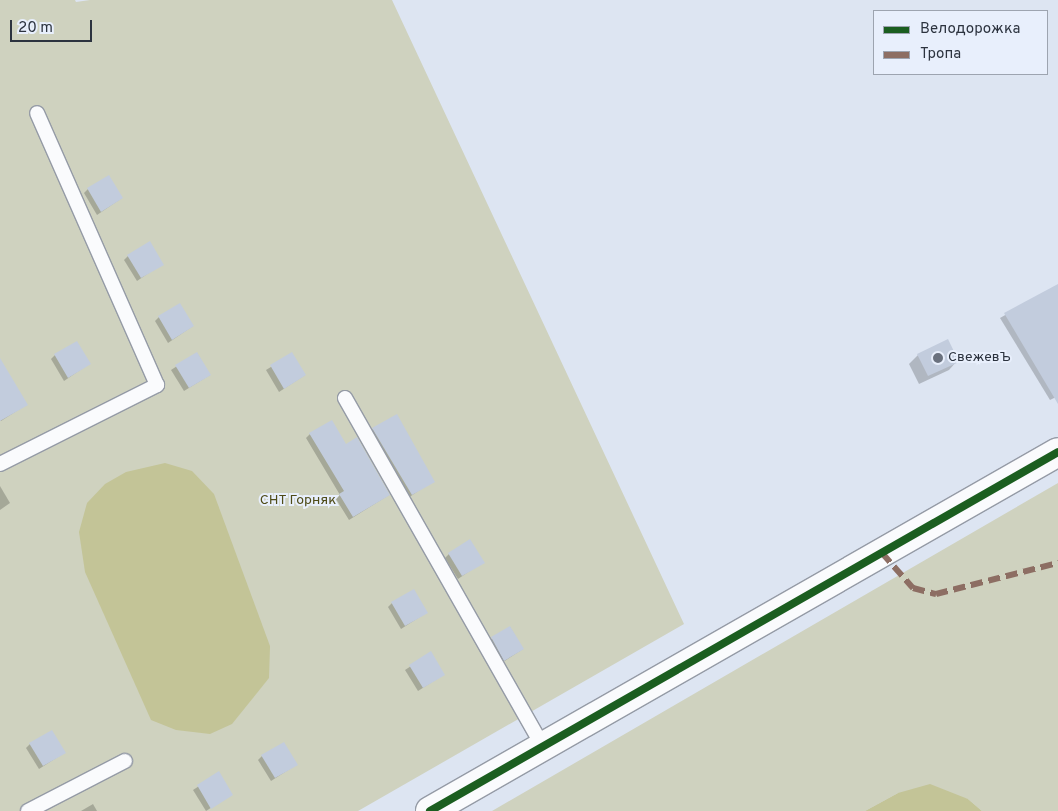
<!DOCTYPE html>
<html>
<head>
<meta charset="utf-8">
<style>
	body { margin:0 }
	#map { position:relative; width:1058px; height:811px; overflow:hidden; background:#dde5f2; font-family:Overpass,sans-serif }
	div>[style] { position:absolute }
	.green>* { inset:0; background:#cfd2bf }
	.water>* { inset:0; background:#c3c497 }
	.shadow>* { inset:0; background:#0003 }
	.building>* { inset:0; background:#c2ccdd }
	.roads { filter:drop-shadow(1px 0 #959ba6) drop-shadow(-1px 0 #959ba6) drop-shadow(0 1px #959ba6) drop-shadow(0 -1px #959ba6) }
	.service>* { height:14px; margin:-7px; padding:0 7px; transform-origin:7px; border-radius:7px; background:#fafbfd }
	.tertiary>* { height:28px; margin:-14px; padding:0 14px; transform-origin:14px; border-radius:14px; background:#fafbfd }
	.quiet>* { height:6px; margin-top:-3px; transform-origin:0; background:repeating-linear-gradient(90deg,#8d6e63 0 12px,transparent 0 18px) }
	.cycleway>* { height:8px; margin:-4px; padding:0 4px; transform-origin:4px; border-radius:4px; background:#1b5e20 }
	.dots>* { width:14px; height:14px; translate:-50% -50%; box-sizing:border-box; border:2px solid #e8effc; border-radius:50% }
	span { translate:-50% -50%; white-space:nowrap; text-align:center; line-height:1.15; -webkit-text-stroke:4px #e8effc; paint-order:stroke }
	.poi-label { font-size:14px; color:#2c333f }
	.left { translate:0 -50%; text-align:left }
	.park-label { font-size:14px; color:#4e4b17 }
	.legend { position:absolute; left:873px; top:10px; width:175px; height:65px; box-sizing:border-box; background:#e8effc; border:1px solid #9da4b0; margin:0; padding:6px 9px; list-style:none; font-size:15px; color:#2c333f }
	.legend li { display:flex; align-items:center; gap:10px; height:25px }
	.legend b { width:25px; border:1px solid #9da4b0 }
	.scale { position:absolute; left:10px; top:20px; width:82px; height:22px; box-sizing:border-box; border:2px solid #2c333f; border-top:0; padding-left:6px; font-size:15px; line-height:18px; white-space:nowrap; color:#2c333f; -webkit-text-stroke:4px #e8effc; paint-order:stroke }
</style>
</head>
<body>
<div id="map">
	<div class="green">
		<i style="clip-path:polygon(0 0,75px 0,76px 2px,90px 0,392px 0,684px 624px,358px 811px,0 811px)"></i>
		<i style="clip-path:polygon(1058px 483px,1058px 811px,982px 811px,968px 799px,898px 793px,865px 811px,492px 811px)"></i>
	</div>
	<div class="water">
		<i style="clip-path:polygon(165px 463px,192px 471px,214px 494px,270px 646px,269px 678px,232px 724px,210px 734px,176px 730px,151px 720px,85px 572px,79px 532px,87px 503px,105px 484px,126px 472px)"></i>
		<i style="clip-path:polygon(930px 784px,968px 799px,982px 811px,865px 811px,898px 793px)"></i>
	</div>
	<div class="shadow">
		<i style="clip-path:polygon(88px 189px,122px 198px,97px 215px,84px 193px)"></i>
		<i style="clip-path:polygon(128px 256px,162px 264px,137px 281px,124px 260px)"></i>
		<i style="clip-path:polygon(1058px 285px,1058px 396px,1050px 400px,1000px 318px)"></i>
		<i style="clip-path:polygon(159px 317px,193px 326px,168px 343px,155px 321px)"></i>
		<i style="clip-path:polygon(197px 353px,210px 375px,184px 391px,171px 370px)"></i>
		<i style="clip-path:polygon(292px 354px,305px 375px,279px 392px,266px 370px)"></i>
		<i style="clip-path:polygon(55px 355px,89px 364px,64px 381px,51px 359px)"></i>
		<i style="clip-path:polygon(918px 355px,957px 361px,949px 370px,919px 384px,909px 364px)"></i>
		<i style="clip-path:polygon(0 391px,26px 405px,1px 421px,0 420px)"></i>
		<i style="clip-path:polygon(373px 429px,433px 481px,408px 498px,369px 433px)"></i>
		<i style="clip-path:polygon(310px 434px,389px 495px,349px 520px,336px 499px,340px 495px,306px 438px)"></i>
		<i style="clip-path:polygon(0 486px,10px 503px,0 510px)"></i>
		<i style="clip-path:polygon(449px 554px,483px 562px,458px 579px,445px 558px)"></i>
		<i style="clip-path:polygon(392px 603px,426px 613px,401px 629px,388px 607px)"></i>
		<i style="clip-path:polygon(510px 627px,523px 649px,500px 664px,487px 642px)"></i>
		<i style="clip-path:polygon(431px 653px,443px 675px,418px 691px,405px 670px)"></i>
		<i style="clip-path:polygon(30px 744px,64px 753px,39px 769px,26px 748px)"></i>
		<i style="clip-path:polygon(262px 756px,296px 765px,271px 781px,258px 760px)"></i>
		<i style="clip-path:polygon(219px 773px,231px 795px,206px 811px,193px 790px)"></i>
		<i style="clip-path:polygon(93px 804px,97px 811px,81px 811px)"></i>
	</div>
	<div class="building">
		<i style="clip-path:polygon(109px 175px,123px 198px,101px 212px,87px 188px)"></i>
		<i style="clip-path:polygon(150px 241px,164px 265px,141px 278px,127px 255px)"></i>
		<i style="clip-path:polygon(1058px 284px,1058px 404px,1004px 313px)"></i>
		<i style="clip-path:polygon(180px 303px,194px 326px,172px 340px,158px 316px)"></i>
		<i style="clip-path:polygon(948px 339px,959px 362px,928px 376px,917px 354px)"></i>
		<i style="clip-path:polygon(77px 341px,91px 364px,68px 378px,54px 354px)"></i>
		<i style="clip-path:polygon(197px 352px,211px 375px,189px 388px,175px 365px)"></i>
		<i style="clip-path:polygon(292px 352px,306px 375px,284px 389px,270px 365px)"></i>
		<i style="clip-path:polygon(0 358px,28px 405px,0 421px)"></i>
		<i style="clip-path:polygon(397px 414px,435px 482px,412px 495px,372px 428px)"></i>
		<i style="clip-path:polygon(332px 420px,346px 444px,357px 437px,390px 495px,353px 517px,339px 494px,344px 491px,309px 433px)"></i>
		<i style="clip-path:polygon(470px 539px,485px 563px,462px 576px,448px 553px)"></i>
		<i style="clip-path:polygon(414px 589px,428px 613px,405px 626px,391px 602px)"></i>
		<i style="clip-path:polygon(510px 626px,524px 649px,504px 661px,491px 637px)"></i>
		<i style="clip-path:polygon(431px 651px,445px 675px,423px 688px,409px 665px)"></i>
		<i style="clip-path:polygon(52px 730px,66px 753px,43px 766px,29px 743px)"></i>
		<i style="clip-path:polygon(284px 742px,298px 765px,275px 778px,261px 755px)"></i>
		<i style="clip-path:polygon(219px 771px,233px 795px,211px 809px,197px 785px)"></i>
	</div>
	<div class="roads">
		<div class="service">
			<i style="left:345px;top:398px;width:401px;rotate:60.4deg"></i>
			<i style="left:0;top:464px;width:176px;rotate:-26.7deg"></i>
			<i style="left:157px;top:385px;width:297px;rotate:-113.8deg"></i>
			<i style="left:28px;top:811px;width:109px;rotate:-27.3deg"></i>
		</div>
		<div class="tertiary">
			<i style="left:430px;top:811px;width:723px;rotate:-29.75deg"></i>
		</div>
	</div>
	<div class="quiet">
		<i style="left:882px;top:553px;width:47px;rotate:48.5deg"></i>
		<i style="left:913px;top:588px;width:24px;rotate:15deg"></i>
		<i style="left:936px;top:594px;width:126px;rotate:-14.3deg"></i>
	</div>
	<div class="cycleway">
		<i style="left:430px;top:811px;width:723px;rotate:-29.75deg"></i>
	</div>
	<div class="dots">
		<i style="left:938px;top:358px;background:#6a717e"></i>
	</div>
	<div class="poi-label">
		<span class="left" style="left:948px;top:358px">СвежевЪ</span>
	</div>
	<div class="park-label">
		<span style="left:298px;top:501px">СНТ Горняк</span>
	</div>
	<ul class="legend">
	<li><b style="height:6px;background:#1b5e20"></b>Велодорожка</li>
	<li><b style="height:6px;background:#8d6e63"></b>Тропа</li>
	</ul>
	<div class="scale">20 m</div>
</div>
</body>
</html>
